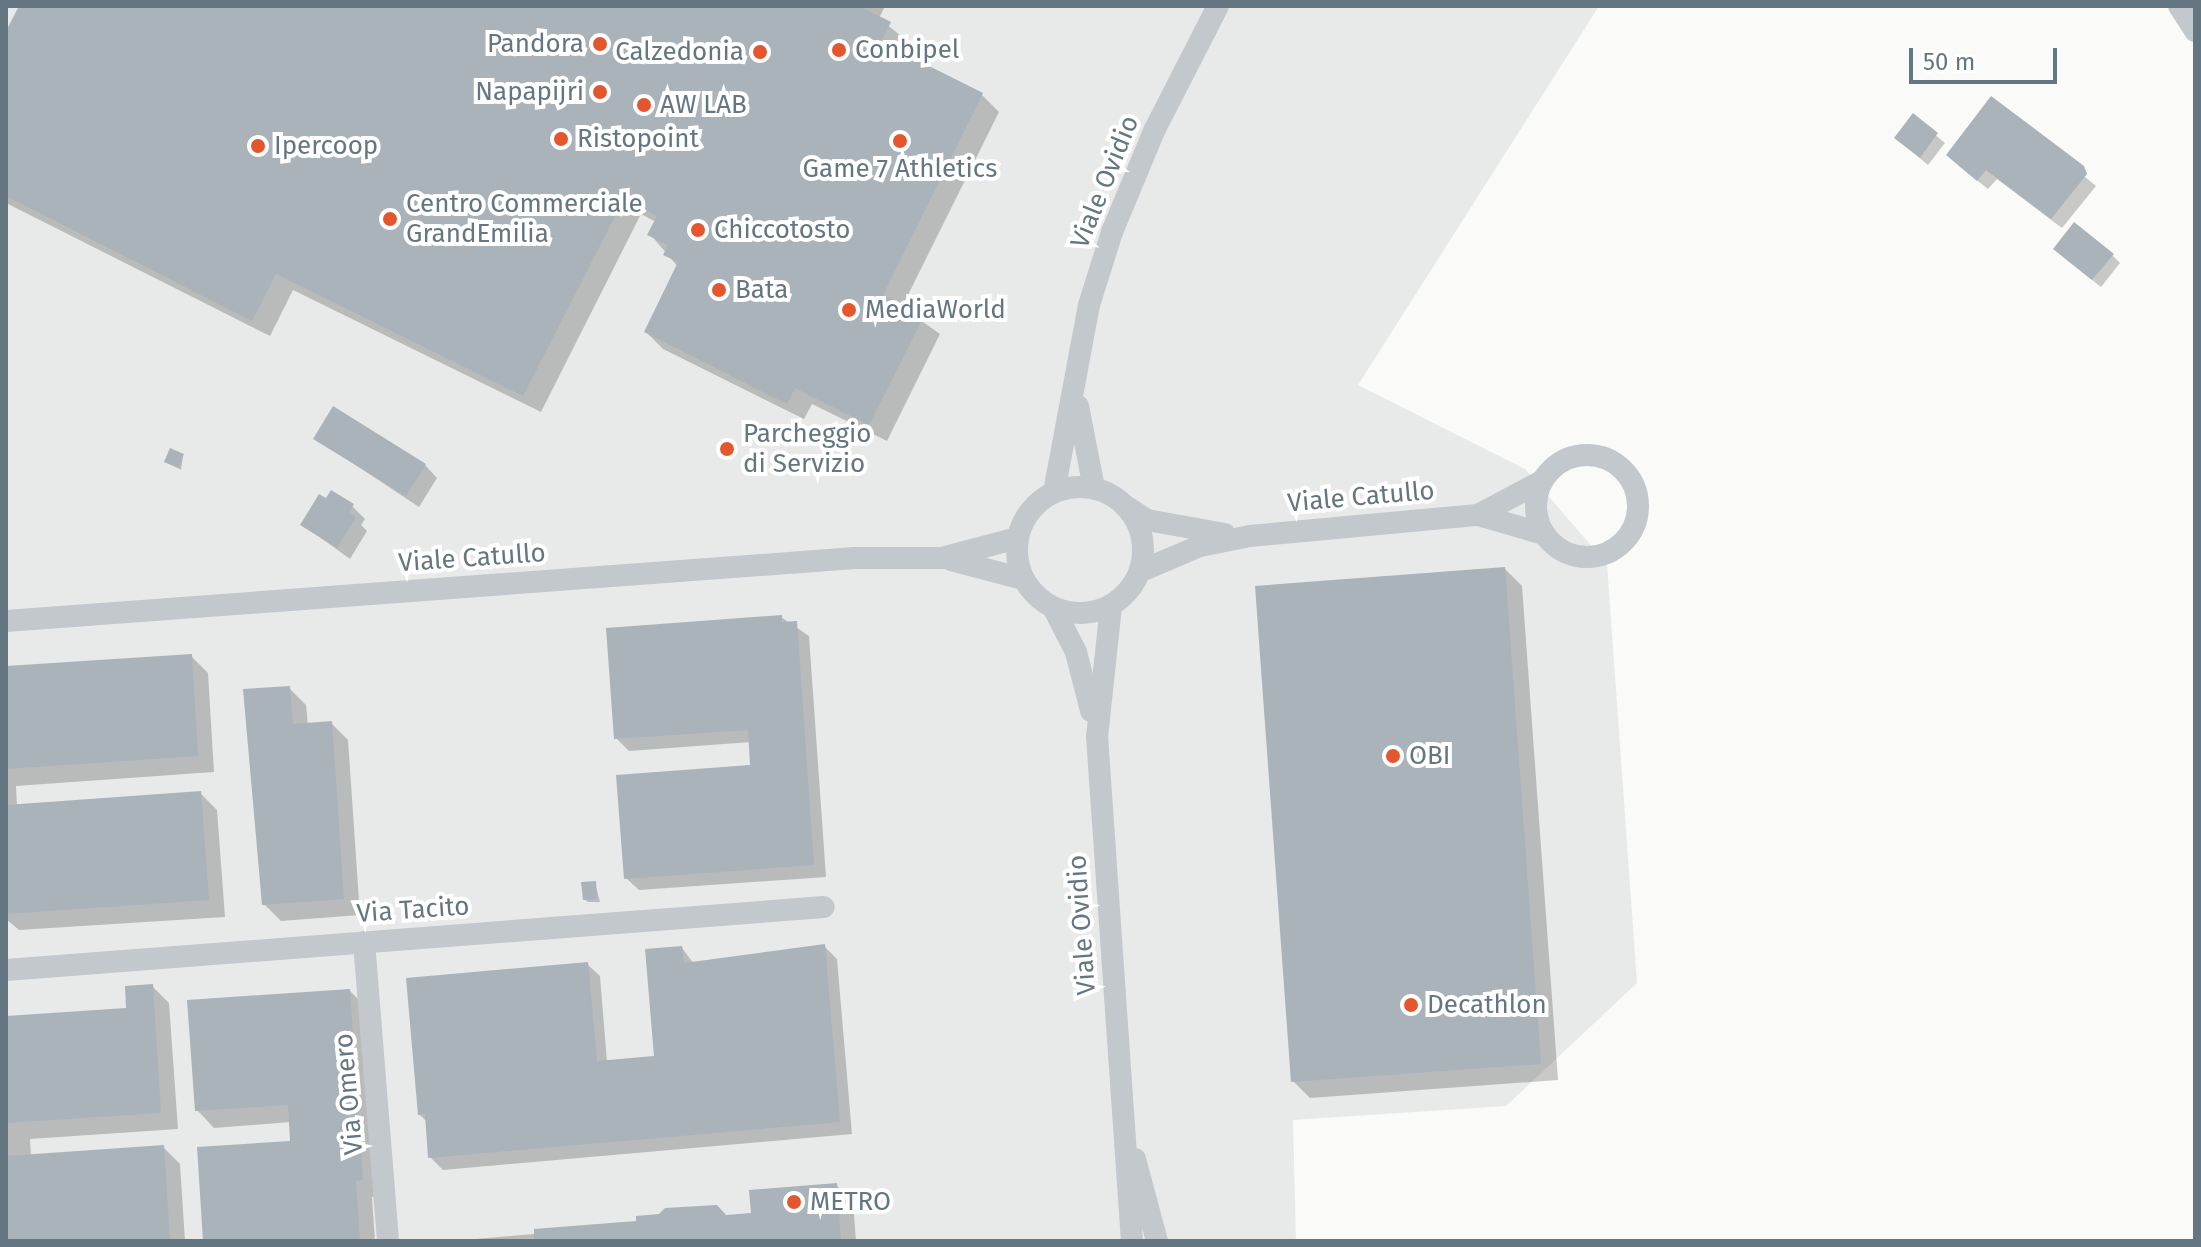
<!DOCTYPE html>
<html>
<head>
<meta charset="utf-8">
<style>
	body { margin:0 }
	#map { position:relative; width:2201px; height:1247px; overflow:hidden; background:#fafaf8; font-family:"Fira Sans",sans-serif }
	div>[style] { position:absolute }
	.built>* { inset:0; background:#e8e9e9 }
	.shadow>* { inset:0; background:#0003 }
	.building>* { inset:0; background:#aab3b9 }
	.minor>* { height:22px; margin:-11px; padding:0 11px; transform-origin:11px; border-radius:11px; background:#c3c8cc }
	.minor>.ring { margin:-11px; padding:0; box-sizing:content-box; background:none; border:22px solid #c3c8cc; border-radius:50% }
	.dots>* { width:22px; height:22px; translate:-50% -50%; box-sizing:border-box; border:4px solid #fff; border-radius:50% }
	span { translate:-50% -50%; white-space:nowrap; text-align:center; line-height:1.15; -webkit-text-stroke:8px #fff; paint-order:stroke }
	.poi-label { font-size:26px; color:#657683 }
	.right { translate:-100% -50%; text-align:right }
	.left { translate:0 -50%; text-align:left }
	.street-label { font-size:26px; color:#657683 }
	.frame { position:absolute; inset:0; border:8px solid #657683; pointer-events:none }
	.scale { position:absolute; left:1909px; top:48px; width:148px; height:36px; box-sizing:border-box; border:4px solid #657683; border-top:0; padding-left:10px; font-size:24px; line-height:28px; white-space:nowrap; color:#657683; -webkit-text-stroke:6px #fff; paint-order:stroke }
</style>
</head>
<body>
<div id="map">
	<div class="built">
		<i style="clip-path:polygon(6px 6px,1599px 6px,1358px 385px,1525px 469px,1607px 564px,1637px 983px,1506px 1106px,1293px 1120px,1296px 1241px,6px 1241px)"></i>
	</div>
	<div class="shadow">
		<i style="clip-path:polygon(21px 6px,885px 6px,879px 18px,906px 40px,900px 54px,982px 95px,999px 112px,902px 307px,940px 334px,887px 441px,812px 404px,804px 419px,663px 349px,646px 332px,678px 267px,650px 234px,656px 222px,641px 214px,541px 412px,293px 290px,270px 336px,6px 203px,6px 36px)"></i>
		<i style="clip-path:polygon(1991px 99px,2096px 186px,2062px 228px,1997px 179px,1988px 189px,1959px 166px)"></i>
		<i style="clip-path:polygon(1913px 116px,1945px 143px,1928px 165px,1896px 138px)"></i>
		<i style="clip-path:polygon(2112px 255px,2120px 263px,2101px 287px,2063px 257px)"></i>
		<i style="clip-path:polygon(315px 438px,425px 465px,437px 478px,419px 507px)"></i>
		<i style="clip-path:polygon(183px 456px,181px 470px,166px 461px)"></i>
		<i style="clip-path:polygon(352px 506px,365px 519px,361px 525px,367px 531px,350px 559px,303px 525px)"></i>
		<i style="clip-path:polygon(1505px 569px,1522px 586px,1558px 1080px,1310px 1098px,1293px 1081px)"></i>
		<i style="clip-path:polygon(781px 617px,809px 636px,826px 877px,639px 890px,626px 878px,752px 767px,751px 742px,629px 751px,616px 738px)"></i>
		<i style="clip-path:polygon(191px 656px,208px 673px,214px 772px,16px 786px,17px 806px,200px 793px,217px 810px,225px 917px,19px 930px,6px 919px,6px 668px)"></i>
		<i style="clip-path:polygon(289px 688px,306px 705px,308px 725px,331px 723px,348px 740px,360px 915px,281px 921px,264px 904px)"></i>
		<i style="clip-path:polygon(595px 883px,600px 902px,588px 902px,584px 899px)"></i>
		<i style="clip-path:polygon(824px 946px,837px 959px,852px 1134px,443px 1170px,430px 1157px,427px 1122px,419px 1114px,587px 964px,600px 976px,607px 1062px,656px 1058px,682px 948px,694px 964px)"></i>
		<i style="clip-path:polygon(152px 986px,169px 1003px,178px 1129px,30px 1139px,31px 1156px,163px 1147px,180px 1164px,185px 1241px,6px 1241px,6px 1019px,128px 1010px)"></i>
		<i style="clip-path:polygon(350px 991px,367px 1008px,379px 1197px,372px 1197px,375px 1241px,205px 1241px,292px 1142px,291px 1122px,214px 1128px,197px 1110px)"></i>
		<i style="clip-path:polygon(836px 1185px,853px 1202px,856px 1241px,453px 1241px,753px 1215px)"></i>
	</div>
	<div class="building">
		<i style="clip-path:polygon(19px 6px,859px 6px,891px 22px,881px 42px,983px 93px,883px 295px,924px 316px,869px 425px,795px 388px,787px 404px,644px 332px,678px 262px,663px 255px,668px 245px,647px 235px,657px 216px,624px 199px,523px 396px,276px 274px,252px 321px,6px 196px,6px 31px)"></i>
		<i style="clip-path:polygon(1991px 96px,2084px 166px,2087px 174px,2051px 219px,1986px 170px,1977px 181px,1946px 155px)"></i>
		<i style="clip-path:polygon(1913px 113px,1938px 133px,1920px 158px,1894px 138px)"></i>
		<i style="clip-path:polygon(2074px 222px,2114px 254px,2092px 280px,2053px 249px)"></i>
		<i style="clip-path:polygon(333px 406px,426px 464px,406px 496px,313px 439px)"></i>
		<i style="clip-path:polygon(170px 448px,184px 454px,178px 468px,164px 462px)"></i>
		<i style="clip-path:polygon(331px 490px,354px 504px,349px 512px,356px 517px,337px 548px,300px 525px,319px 494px,326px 498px)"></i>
		<i style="clip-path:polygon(1505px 567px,1541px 1064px,1291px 1082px,1255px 586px)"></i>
		<i style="clip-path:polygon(782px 615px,782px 622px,797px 621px,814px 865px,624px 879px,616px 775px,750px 765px,748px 730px,614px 739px,606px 628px)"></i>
		<i style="clip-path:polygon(192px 654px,198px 756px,6px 769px,6px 666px)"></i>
		<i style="clip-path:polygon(290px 686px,293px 724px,332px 721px,344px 899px,262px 905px,243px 689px)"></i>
		<i style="clip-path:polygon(201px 791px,209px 900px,6px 914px,6px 805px)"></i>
		<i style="clip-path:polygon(596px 881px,597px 899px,583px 900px,581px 882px)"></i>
		<i style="clip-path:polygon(825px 944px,840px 1122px,428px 1158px,425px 1114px,418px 1115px,406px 978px,588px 962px,597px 1061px,654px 1056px,645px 949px,682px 946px,684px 963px)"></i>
		<i style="clip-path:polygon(153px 984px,161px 1113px,6px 1123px,6px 1016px,126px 1008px,125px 986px)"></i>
		<i style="clip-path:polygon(350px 989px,363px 1180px,356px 1181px,360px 1241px,203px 1241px,197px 1147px,290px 1141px,288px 1105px,195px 1111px,187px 1000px)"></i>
		<i style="clip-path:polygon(164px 1145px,170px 1241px,6px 1241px,6px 1156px)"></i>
		<i style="clip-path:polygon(837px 1183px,841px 1241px,534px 1241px,534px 1229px,636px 1221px,636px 1216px,659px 1214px,665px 1208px,717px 1205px,726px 1215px,751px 1213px,749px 1190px)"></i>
	</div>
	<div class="minor">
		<i style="left:2179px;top:6px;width:30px;rotate:57deg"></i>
		<i style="left:1078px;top:406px;width:84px;rotate:79deg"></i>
		<i class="ring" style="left:1536px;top:455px;width:80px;height:80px"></i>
		<i style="left:1542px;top:481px;width:72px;rotate:152deg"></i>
		<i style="left:1478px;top:515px;width:69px;rotate:16.1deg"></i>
		<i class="ring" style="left:1017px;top:487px;width:104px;height:104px"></i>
		<i style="left:1054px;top:492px;width:190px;rotate:-79.4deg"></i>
		<i style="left:1089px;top:305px;width:77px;rotate:-72.5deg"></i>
		<i style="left:1112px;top:232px;width:109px;rotate:-67.4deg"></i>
		<i style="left:1154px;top:131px;width:140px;rotate:-62.9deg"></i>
		<i style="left:1129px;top:508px;width:22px;rotate:34deg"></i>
		<i style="left:1147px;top:520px;width:79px;rotate:10.2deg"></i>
		<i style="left:951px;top:560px;width:74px;rotate:14.8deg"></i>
		<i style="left:1141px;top:571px;width:64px;rotate:-23deg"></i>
		<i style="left:1200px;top:546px;width:51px;rotate:-11.3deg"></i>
		<i style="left:1250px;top:536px;width:229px;rotate:-5.3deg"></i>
		<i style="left:1111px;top:606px;width:131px;rotate:96.1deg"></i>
		<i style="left:1097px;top:736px;width:506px;rotate:86.04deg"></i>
		<i style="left:1054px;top:609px;width:48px;rotate:62.9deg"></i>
		<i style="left:1076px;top:652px;width:61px;rotate:75.7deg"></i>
		<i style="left:6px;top:621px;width:851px;rotate:-4.24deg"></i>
		<i style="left:855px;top:558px;width:87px"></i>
		<i style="left:942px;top:558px;width:78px;rotate:-14.9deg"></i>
		<i style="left:364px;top:942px;width:300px;rotate:85.4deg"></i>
		<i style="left:6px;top:970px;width:820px;rotate:-4.4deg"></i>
		<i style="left:1135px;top:1159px;width:85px;rotate:75deg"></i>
	</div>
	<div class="dots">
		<i style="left:600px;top:44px;background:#e4572e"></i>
		<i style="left:839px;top:50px;background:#e4572e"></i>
		<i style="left:760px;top:52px;background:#e4572e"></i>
		<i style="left:600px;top:92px;background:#e4572e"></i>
		<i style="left:644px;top:105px;background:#e4572e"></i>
		<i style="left:561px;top:139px;background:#e4572e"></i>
		<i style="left:900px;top:141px;background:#e4572e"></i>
		<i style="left:258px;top:146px;background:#e4572e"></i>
		<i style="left:390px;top:219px;background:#e4572e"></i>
		<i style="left:698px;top:230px;background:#e4572e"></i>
		<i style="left:719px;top:290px;background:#e4572e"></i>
		<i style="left:849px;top:310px;background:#e4572e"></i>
		<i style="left:727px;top:449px;background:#e4572e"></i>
		<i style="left:1393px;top:756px;background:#e4572e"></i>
		<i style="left:1411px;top:1005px;background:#e4572e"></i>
		<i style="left:794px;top:1202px;background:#e4572e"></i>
	</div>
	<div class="poi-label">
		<span class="right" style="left:584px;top:44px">Pandora</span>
		<span class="left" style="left:855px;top:50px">Conbipel</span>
		<span class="right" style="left:744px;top:52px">Calzedonia</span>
		<span class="right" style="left:584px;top:92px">Napapijri</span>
		<span class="left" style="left:660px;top:105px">AW LAB</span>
		<span class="left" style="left:577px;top:139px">Ristopoint</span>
		<span class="left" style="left:274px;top:146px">Ipercoop</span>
		<span style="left:900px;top:169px">Game 7 Athletics</span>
		<span class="left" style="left:406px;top:219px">Centro Commerciale<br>GrandEmilia</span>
		<span class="left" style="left:714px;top:230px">Chiccotosto</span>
		<span class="left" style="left:735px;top:290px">Bata</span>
		<span class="left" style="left:865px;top:310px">MediaWorld</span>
		<span class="left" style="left:743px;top:449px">Parcheggio<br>di Servizio</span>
		<span class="left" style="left:1409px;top:756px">OBI</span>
		<span class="left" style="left:1427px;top:1005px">Decathlon</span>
		<span class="left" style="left:810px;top:1202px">METRO</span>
	</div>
	<div class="street-label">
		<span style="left:1105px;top:182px;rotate:-68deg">Viale Ovidio</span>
		<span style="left:1361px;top:497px;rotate:-5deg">Viale Catullo</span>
		<span style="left:472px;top:558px;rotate:-4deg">Viale Catullo</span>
		<span style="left:413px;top:910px;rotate:-4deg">Via Tacito</span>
		<span style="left:1082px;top:925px;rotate:-94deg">Viale Ovidio</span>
		<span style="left:349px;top:1094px;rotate:-95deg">Via Omero</span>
	</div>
	<div class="frame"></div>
	<div class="scale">50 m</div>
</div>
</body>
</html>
